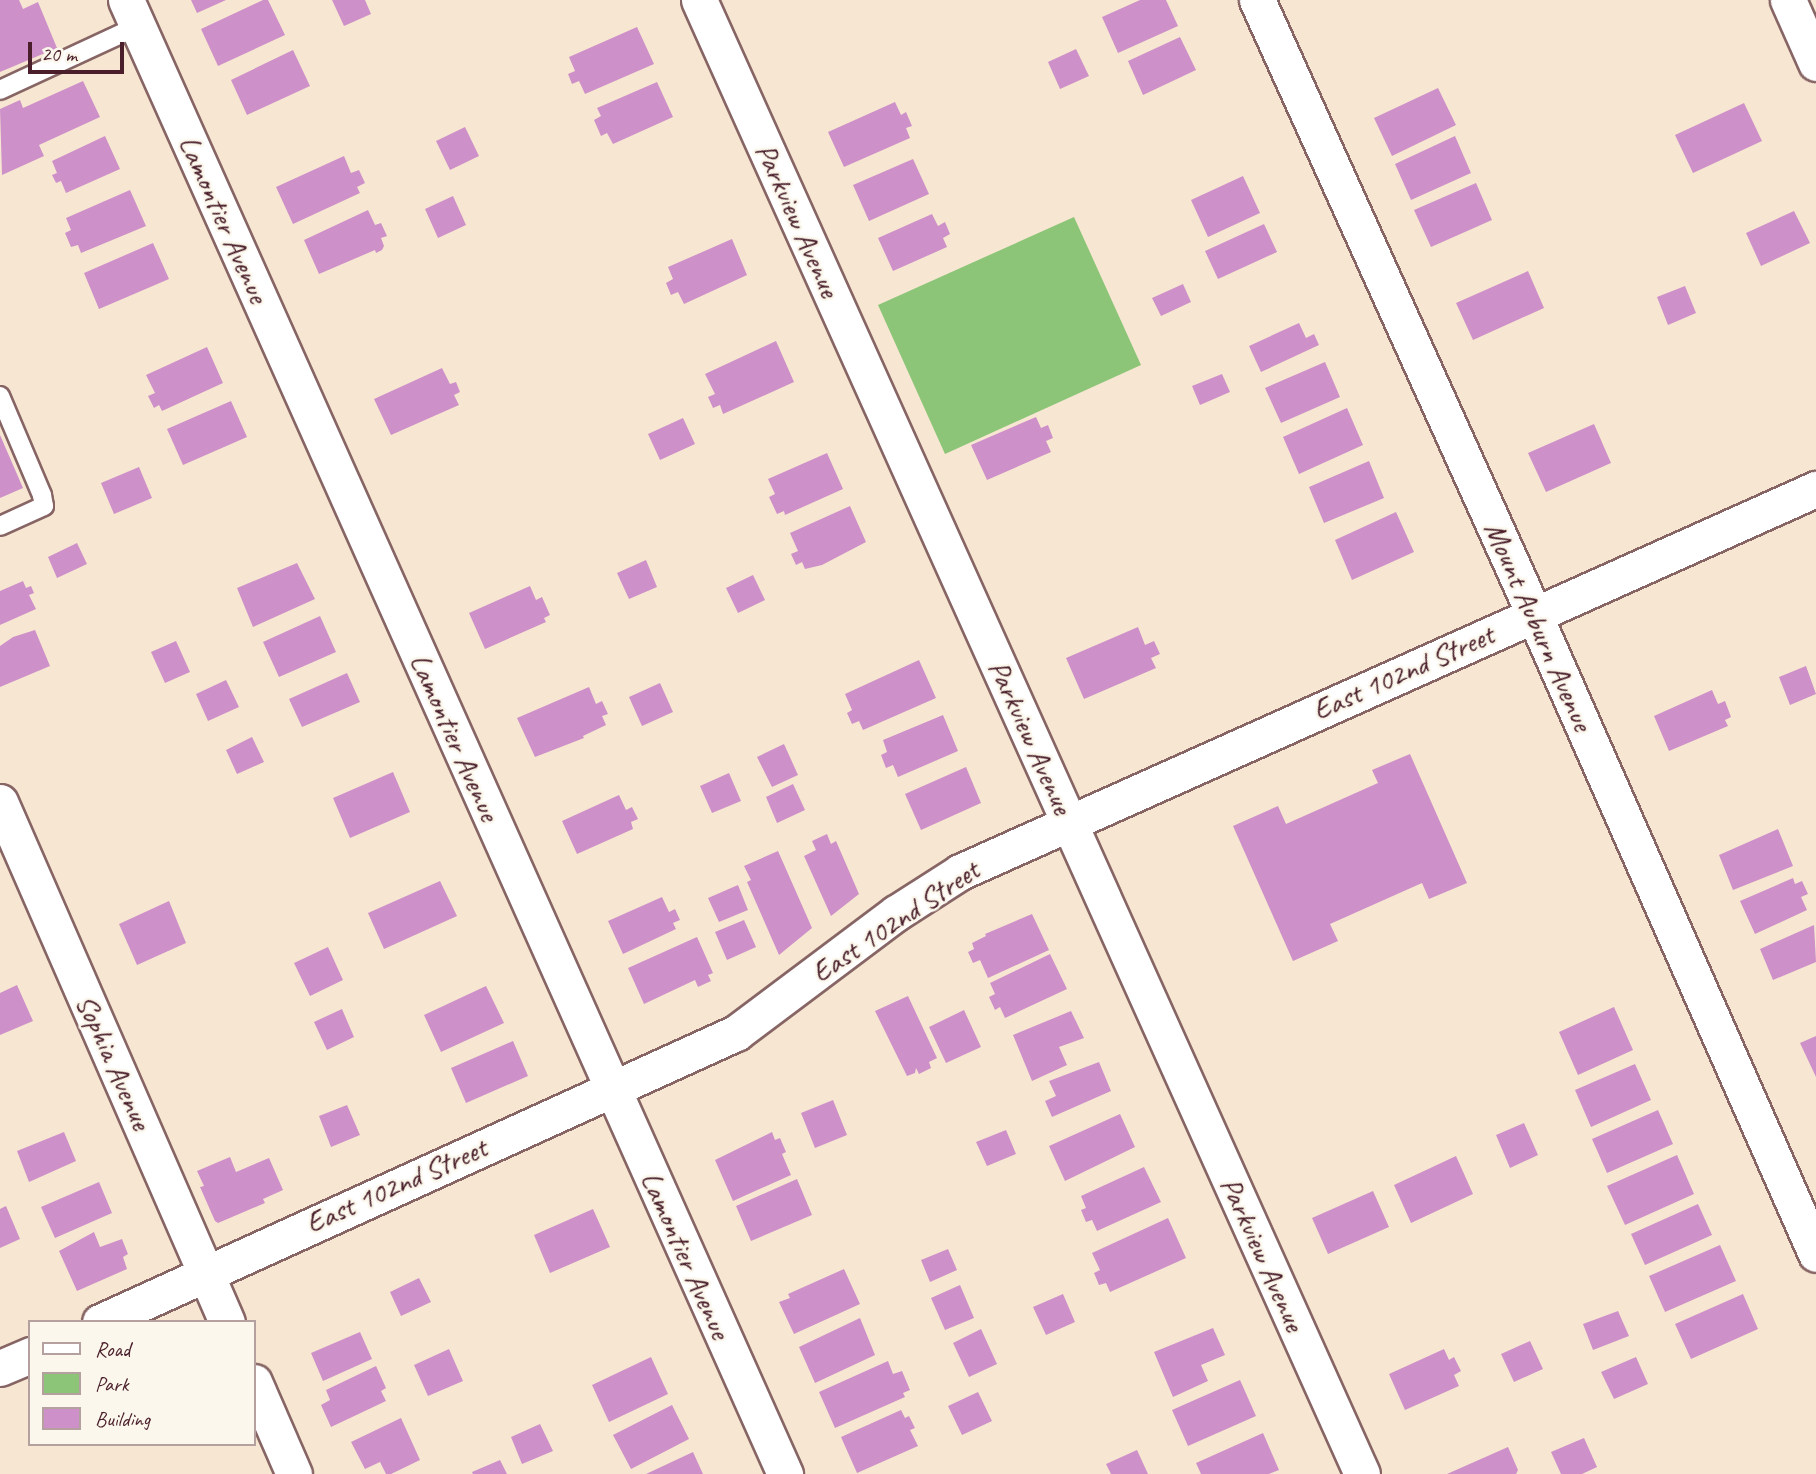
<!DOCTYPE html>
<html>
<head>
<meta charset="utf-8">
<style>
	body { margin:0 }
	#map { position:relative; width:1816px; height:1474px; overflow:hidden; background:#f7e7d2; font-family:Caveat,sans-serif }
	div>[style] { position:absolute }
	.green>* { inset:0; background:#8cc478 }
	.building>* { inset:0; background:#ce90c8 }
	.roads { filter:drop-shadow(2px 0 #876565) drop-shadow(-2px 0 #876565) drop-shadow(0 2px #876565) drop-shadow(0 -2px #876565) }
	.service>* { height:18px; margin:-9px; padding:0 9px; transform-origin:9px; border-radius:9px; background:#fff }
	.minor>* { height:35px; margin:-17.5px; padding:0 17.5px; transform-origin:17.5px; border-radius:17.5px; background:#fff }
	span { translate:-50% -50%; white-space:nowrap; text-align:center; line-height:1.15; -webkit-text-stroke:5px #fbf7ec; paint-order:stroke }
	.street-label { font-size:30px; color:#4a1f2b }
	.legend { position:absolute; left:28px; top:1320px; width:228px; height:126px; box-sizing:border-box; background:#fbf7ec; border:2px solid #b4a19f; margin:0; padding:9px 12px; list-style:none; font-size:21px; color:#4a1f2b }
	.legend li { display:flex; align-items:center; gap:14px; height:35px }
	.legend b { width:35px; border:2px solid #b4a19f }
	.scale { position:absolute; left:28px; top:42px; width:96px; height:32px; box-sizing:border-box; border:4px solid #4a1f2b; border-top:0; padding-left:9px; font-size:21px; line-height:24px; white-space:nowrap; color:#4a1f2b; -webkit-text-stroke:5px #fbf7ec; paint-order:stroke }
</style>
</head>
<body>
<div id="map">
	<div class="green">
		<i style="clip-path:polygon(1074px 217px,1141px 365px,945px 454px,878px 305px)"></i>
	</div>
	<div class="building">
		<i style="clip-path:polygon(0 0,19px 0,23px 9px,38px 2px,57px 48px,0 72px)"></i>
		<i style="clip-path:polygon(191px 0,226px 0,197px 13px)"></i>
		<i style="clip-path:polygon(263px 0,268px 0,285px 35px,218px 66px,201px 29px)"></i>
		<i style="clip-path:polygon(332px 0,365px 0,371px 14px,344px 26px)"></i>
		<i style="clip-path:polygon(1140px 0,1166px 0,1178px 26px,1118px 53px,1102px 17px)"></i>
		<i style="clip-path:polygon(637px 27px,654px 64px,585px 94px,579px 81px,572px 84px,568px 74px,575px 71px,569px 57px)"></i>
		<i style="clip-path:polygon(1180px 37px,1196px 70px,1143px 95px,1128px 61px)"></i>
		<i style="clip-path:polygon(1076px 49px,1089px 76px,1060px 89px,1048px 62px)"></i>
		<i style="clip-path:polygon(293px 50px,310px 86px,247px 115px,231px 80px)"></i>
		<i style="clip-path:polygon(83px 81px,100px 117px,39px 145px,44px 156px,2px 175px,0 109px,20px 100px,23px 108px)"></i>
		<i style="clip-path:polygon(657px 82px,673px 117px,613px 144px,607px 133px,601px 136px,594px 120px,601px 116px,597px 108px)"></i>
		<i style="clip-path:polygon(1438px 88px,1456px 125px,1392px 156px,1374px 118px)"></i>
		<i style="clip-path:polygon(895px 102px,901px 115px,906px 112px,912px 126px,906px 128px,910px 138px,844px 167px,828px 132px)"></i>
		<i style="clip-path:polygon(1744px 103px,1762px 141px,1693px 173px,1675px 135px)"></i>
		<i style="clip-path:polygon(465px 127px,479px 156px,450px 170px,436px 141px)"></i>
		<i style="clip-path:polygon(105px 136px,120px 169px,66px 193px,61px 181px,56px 183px,52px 175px,57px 173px,52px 161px)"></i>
		<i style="clip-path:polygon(1455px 136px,1471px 173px,1411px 200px,1395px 164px)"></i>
		<i style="clip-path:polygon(344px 156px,351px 173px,359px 170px,365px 183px,357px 187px,360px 193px,293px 224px,276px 187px)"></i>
		<i style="clip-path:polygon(913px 159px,929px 194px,869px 221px,853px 185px)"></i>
		<i style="clip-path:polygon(1243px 176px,1260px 213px,1208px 237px,1191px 200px)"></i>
		<i style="clip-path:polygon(1476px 183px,1492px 220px,1431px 247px,1414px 210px)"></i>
		<i style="clip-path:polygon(130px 190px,146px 226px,81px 253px,78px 245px,71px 247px,65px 233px,71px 230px,66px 218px)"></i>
		<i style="clip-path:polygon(453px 196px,466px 225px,438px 238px,425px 209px)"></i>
		<i style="clip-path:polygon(368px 210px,375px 225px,381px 223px,387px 236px,381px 238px,384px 246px,382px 250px,376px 253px,375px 250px,319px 274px,304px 240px)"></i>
		<i style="clip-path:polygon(1794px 211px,1810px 243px,1761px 266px,1746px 233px)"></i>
		<i style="clip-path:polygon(932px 214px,938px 226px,945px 222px,950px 234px,943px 238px,947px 247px,893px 271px,878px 238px)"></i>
		<i style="clip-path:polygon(1264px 224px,1277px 252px,1218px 279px,1205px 251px)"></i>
		<i style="clip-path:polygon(732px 239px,747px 275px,684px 304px,678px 292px,671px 295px,666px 283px,673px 279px,668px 267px)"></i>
		<i style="clip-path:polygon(153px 243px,169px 279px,99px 309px,84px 273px)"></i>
		<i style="clip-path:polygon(1528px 271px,1544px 308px,1473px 340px,1456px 303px)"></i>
		<i style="clip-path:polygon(1183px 284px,1191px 302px,1161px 316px,1152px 298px)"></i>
		<i style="clip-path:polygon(1685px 286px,1696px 313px,1668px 325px,1657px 297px)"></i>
		<i style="clip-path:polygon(1299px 323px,1306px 338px,1314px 334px,1319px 345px,1261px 372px,1249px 346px)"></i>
		<i style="clip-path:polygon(776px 341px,794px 382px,723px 414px,720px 405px,713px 408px,708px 397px,715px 394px,705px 374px)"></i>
		<i style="clip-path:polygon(207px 347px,223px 383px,162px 411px,159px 405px,154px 408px,148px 396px,155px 393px,146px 375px)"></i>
		<i style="clip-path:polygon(1325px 362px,1340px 397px,1281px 423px,1265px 388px)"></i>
		<i style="clip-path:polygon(442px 368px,450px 384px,456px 382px,460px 392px,454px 395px,459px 405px,391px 435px,374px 399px)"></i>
		<i style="clip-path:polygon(1222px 374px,1230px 392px,1200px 405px,1192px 386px)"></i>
		<i style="clip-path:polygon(231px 401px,247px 437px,183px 465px,167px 429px)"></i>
		<i style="clip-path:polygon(1347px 408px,1363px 445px,1299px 474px,1283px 437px)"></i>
		<i style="clip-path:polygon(1036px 417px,1041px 428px,1048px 425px,1053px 438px,1046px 441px,1051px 452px,987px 480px,971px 445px)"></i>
		<i style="clip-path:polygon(683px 418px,695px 444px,660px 460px,648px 434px)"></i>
		<i style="clip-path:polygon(1594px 424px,1611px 463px,1546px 492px,1528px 453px)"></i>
		<i style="clip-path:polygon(0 435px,23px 488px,0 498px)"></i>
		<i style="clip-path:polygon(827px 453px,843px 489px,785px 515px,784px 511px,777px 514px,769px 497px,775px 494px,768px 479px)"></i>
		<i style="clip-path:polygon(1369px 461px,1384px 498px,1324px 523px,1309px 487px)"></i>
		<i style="clip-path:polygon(139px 467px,152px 498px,114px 514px,101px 483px)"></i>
		<i style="clip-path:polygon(850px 506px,866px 542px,822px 565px,805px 569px,802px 562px,796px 565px,791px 554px,798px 551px,790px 533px)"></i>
		<i style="clip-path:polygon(1396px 512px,1414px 552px,1352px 580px,1335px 540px)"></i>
		<i style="clip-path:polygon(77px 543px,87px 564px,57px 578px,48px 557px)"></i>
		<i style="clip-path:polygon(646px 560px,657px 587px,629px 599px,617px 573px)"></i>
		<i style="clip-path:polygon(297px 563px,315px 599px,253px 627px,237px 588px)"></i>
		<i style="clip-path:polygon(753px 575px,765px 600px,738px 613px,726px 588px)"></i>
		<i style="clip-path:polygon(23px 581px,26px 588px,31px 586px,34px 593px,29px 595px,36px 609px,0 625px,0 591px)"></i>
		<i style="clip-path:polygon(530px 586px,536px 600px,542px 597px,550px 615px,544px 618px,546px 622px,485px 649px,469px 613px)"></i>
		<i style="clip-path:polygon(320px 616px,336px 652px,279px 677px,263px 642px)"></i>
		<i style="clip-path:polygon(1138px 627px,1145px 645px,1154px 641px,1160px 654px,1151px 658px,1156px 668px,1084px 699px,1066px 658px)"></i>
		<i style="clip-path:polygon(35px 630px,50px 666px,0 687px,0 646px,13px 637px)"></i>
		<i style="clip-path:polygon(176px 641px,190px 672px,165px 683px,151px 652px)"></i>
		<i style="clip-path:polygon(919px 660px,936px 698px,863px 730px,859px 721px,852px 724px,847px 713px,852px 710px,845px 694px)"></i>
		<i style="clip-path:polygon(1806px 666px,1816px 694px,1790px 705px,1779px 677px)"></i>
		<i style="clip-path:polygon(347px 673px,360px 702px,302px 727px,289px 699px)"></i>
		<i style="clip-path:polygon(226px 680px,239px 707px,208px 721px,196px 694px)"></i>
		<i style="clip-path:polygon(660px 683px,673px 712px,642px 726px,629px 697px)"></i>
		<i style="clip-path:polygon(589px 687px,596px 704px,602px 701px,608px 714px,602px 716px,606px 725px,583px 736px,584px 738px,535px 757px,517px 718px)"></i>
		<i style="clip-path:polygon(1712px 690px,1718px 704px,1725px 701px,1731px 717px,1725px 720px,1728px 726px,1669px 751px,1654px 716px)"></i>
		<i style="clip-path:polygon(943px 715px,958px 751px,898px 777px,893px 765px,886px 768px,881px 755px,887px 752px,883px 740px)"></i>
		<i style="clip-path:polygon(252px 737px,264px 762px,237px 774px,226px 750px)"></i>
		<i style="clip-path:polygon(784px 744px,798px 775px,772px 787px,757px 757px)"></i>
		<i style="clip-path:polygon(1410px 754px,1467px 883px,1429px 899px,1422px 883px,1330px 924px,1338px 941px,1293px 961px,1233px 826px,1278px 806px,1286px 824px,1378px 783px,1372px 770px)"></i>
		<i style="clip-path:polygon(966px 767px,981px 803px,921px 830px,905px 794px)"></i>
		<i style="clip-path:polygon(393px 772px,410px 812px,350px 838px,333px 798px)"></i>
		<i style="clip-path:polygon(729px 773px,741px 801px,712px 813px,700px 786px)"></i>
		<i style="clip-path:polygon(793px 784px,805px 810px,777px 823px,766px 797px)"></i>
		<i style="clip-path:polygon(619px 795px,626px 810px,632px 807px,638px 819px,631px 822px,633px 829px,577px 854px,562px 821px)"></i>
		<i style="clip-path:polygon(1778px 829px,1793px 866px,1733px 890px,1719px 855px)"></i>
		<i style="clip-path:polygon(827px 834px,831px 844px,836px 841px,859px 894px,831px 916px,804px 856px,816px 850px,812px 841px)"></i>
		<i style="clip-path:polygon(778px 851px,812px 928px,779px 955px,747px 882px,751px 880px,744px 866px)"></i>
		<i style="clip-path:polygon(1793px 878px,1795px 884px,1802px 881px,1808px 894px,1801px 897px,1807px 910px,1755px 934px,1740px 901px)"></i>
		<i style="clip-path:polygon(440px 881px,457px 916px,384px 949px,368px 913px)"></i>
		<i style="clip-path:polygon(738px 885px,748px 910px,719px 922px,708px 898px)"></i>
		<i style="clip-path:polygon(662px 897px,669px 912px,675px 909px,680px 920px,673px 923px,676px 929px,623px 954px,608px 921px)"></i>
		<i style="clip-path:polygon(169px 901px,186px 943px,137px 965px,119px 924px)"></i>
		<i style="clip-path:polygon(1032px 914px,1049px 950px,988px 978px,980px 960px,973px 963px,968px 952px,974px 949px,972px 943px,986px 936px,985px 934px)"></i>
		<i style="clip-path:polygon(744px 920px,756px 947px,727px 960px,715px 932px)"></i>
		<i style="clip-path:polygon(1814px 925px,1816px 962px,1773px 980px,1760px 949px)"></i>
		<i style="clip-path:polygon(697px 937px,713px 973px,708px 975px,711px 981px,698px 987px,695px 980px,644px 1004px,628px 968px)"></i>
		<i style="clip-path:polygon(328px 947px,343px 980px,310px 996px,294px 963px)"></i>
		<i style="clip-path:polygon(1050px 954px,1067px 989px,1005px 1018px,1000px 1007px,995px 1010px,989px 997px,995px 994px,990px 983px)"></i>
		<i style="clip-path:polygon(17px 985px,33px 1021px,0 1035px,0 993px)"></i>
		<i style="clip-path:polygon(486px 986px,504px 1023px,441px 1052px,424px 1015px)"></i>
		<i style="clip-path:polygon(908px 996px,937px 1058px,929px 1062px,931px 1068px,919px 1074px,916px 1068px,915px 1073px,907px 1076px,875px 1011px)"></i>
		<i style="clip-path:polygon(1614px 1007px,1633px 1050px,1578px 1075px,1559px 1032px)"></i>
		<i style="clip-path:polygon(342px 1009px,354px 1037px,327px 1050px,314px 1022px)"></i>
		<i style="clip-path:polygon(964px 1010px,981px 1047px,946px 1063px,929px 1027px)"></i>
		<i style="clip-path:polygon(1071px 1011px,1084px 1038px,1059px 1047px,1067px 1065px,1032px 1081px,1013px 1035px)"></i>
		<i style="clip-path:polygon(1816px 1036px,1816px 1077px,1800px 1043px)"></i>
		<i style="clip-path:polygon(513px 1041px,528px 1076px,466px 1103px,451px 1068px)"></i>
		<i style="clip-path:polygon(1099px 1062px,1111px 1091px,1052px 1117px,1045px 1101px,1056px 1096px,1049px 1081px)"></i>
		<i style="clip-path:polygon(1635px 1064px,1651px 1100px,1591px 1127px,1575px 1090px)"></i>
		<i style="clip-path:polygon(833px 1100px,847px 1135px,815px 1148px,801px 1113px)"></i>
		<i style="clip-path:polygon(347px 1105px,360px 1135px,331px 1147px,319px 1116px)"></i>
		<i style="clip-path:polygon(1658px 1110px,1673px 1144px,1607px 1173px,1592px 1139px)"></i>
		<i style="clip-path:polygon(1120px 1114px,1135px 1147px,1065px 1181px,1049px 1146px)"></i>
		<i style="clip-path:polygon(1524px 1123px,1538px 1155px,1510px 1168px,1496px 1135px)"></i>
		<i style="clip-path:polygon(1006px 1130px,1016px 1154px,987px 1166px,976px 1142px)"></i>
		<i style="clip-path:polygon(64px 1132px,76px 1161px,29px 1182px,17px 1151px)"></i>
		<i style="clip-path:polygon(772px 1132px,775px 1140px,780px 1138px,786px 1152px,782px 1154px,791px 1175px,733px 1201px,715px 1160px)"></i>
		<i style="clip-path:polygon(1677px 1155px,1694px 1194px,1625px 1225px,1607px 1186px)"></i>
		<i style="clip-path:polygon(1456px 1156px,1473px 1194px,1411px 1223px,1394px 1185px)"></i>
		<i style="clip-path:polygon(230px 1157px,236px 1172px,269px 1158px,283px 1190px,263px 1199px,265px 1203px,218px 1223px,215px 1221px,200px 1187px,204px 1186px,197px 1171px)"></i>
		<i style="clip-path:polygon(1144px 1167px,1161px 1202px,1097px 1231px,1092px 1220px,1086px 1222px,1081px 1210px,1086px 1208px,1081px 1196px)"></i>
		<i style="clip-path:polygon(797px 1179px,812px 1215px,751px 1241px,736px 1206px)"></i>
		<i style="clip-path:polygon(99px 1182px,112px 1213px,55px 1238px,41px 1207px)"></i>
		<i style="clip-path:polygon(1373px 1191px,1389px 1227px,1328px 1254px,1312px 1218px)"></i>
		<i style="clip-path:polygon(1698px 1204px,1712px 1235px,1645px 1265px,1631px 1234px)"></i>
		<i style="clip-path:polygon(6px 1206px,20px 1239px,0 1248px,0 1209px)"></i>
		<i style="clip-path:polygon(593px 1209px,610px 1247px,550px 1273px,534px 1235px)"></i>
		<i style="clip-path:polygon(1168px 1218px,1186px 1258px,1110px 1292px,1106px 1283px,1099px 1285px,1094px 1273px,1100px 1270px,1092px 1253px)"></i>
		<i style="clip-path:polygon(94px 1232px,100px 1247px,122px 1239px,128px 1254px,123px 1257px,127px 1269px,77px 1291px,59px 1251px)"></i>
		<i style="clip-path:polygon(1720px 1245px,1736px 1281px,1665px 1312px,1649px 1276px)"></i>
		<i style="clip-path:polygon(948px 1249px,957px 1270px,930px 1282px,921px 1260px)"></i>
		<i style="clip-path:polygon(844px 1269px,860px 1304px,794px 1334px,779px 1302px,790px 1298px,788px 1294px)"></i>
		<i style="clip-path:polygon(419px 1278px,431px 1302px,401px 1316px,390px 1292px)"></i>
		<i style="clip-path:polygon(960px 1285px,974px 1318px,945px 1330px,931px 1298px)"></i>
		<i style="clip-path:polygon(1063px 1294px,1075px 1322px,1046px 1335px,1033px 1307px)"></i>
		<i style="clip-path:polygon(1743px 1294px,1758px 1329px,1691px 1359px,1675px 1324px)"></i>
		<i style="clip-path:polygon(1618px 1311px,1629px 1336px,1593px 1350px,1583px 1324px)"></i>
		<i style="clip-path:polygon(860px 1318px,875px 1355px,815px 1383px,799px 1347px)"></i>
		<i style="clip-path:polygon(1213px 1328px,1225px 1355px,1201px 1365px,1208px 1381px,1173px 1397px,1154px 1352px)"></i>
		<i style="clip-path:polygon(981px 1329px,997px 1364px,969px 1377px,953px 1343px)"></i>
		<i style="clip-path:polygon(360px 1332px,372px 1359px,323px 1381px,311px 1353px)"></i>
		<i style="clip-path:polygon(1530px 1341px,1543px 1369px,1514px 1382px,1501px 1354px)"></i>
		<i style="clip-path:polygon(449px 1349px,463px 1381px,428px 1396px,414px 1365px)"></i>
		<i style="clip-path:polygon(1444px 1349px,1449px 1360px,1454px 1357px,1461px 1371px,1454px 1375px,1459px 1386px,1405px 1410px,1389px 1374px)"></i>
		<i style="clip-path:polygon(651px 1357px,668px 1394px,609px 1422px,592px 1385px)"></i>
		<i style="clip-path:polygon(1636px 1357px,1648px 1384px,1614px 1399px,1601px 1372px)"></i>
		<i style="clip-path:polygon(888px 1361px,893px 1374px,902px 1371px,910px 1390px,903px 1393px,905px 1397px,835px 1428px,819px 1392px)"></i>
		<i style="clip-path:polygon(376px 1366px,386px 1388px,381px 1391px,386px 1401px,331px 1427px,321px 1405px,330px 1400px,326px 1390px)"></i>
		<i style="clip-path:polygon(1240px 1380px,1256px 1416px,1188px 1446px,1172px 1410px)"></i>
		<i style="clip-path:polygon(978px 1392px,992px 1421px,962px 1435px,948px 1406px)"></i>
		<i style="clip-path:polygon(672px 1405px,689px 1439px,631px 1469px,613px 1435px)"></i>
		<i style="clip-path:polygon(901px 1410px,905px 1418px,909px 1416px,915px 1428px,910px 1430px,918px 1446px,857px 1473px,841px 1437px)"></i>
		<i style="clip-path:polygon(401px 1418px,420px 1460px,391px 1474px,386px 1474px,380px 1462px,365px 1469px,351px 1442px)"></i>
		<i style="clip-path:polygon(540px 1424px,553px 1451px,522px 1464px,511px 1437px)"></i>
		<i style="clip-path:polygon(1263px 1433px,1279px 1470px,1269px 1474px,1201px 1474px,1196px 1463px)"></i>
		<i style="clip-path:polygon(1584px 1438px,1597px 1467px,1582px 1474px,1561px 1474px,1551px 1452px)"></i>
		<i style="clip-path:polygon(1508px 1447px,1518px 1470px,1516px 1474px,1447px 1474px)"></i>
		<i style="clip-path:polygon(1137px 1450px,1148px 1474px,1111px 1474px,1106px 1464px)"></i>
		<i style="clip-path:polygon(693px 1452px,703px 1474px,646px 1474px)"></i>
		<i style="clip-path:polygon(500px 1460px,507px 1474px,473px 1474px,472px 1472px)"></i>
	</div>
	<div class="roads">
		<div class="service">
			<i style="left:0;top:90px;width:152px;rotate:-24.9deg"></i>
			<i style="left:0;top:396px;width:108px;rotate:67deg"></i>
			<i style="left:42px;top:495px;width:11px;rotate:80deg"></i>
			<i style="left:44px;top:506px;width:48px;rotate:155.6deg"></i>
		</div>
		<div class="minor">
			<i style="left:126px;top:0;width:1615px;rotate:65.91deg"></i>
			<i style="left:699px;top:0;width:1616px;rotate:65.78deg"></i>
			<i style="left:1257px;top:0;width:642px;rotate:65.71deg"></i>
			<i style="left:1521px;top:585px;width:731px;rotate:66.2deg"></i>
			<i style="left:1788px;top:0;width:69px;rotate:66deg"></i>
			<i style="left:0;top:802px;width:567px;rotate:66.42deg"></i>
			<i style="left:100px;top:1322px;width:699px;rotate:-24.44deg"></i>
			<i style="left:736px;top:1033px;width:200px;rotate:-36.9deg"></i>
			<i style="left:896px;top:913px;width:76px;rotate:-32.6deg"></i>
			<i style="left:960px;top:872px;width:938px;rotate:-24.11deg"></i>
			<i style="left:0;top:1368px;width:33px;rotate:-23deg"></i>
			<i style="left:254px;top:1382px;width:100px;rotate:66.5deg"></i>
		</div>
	</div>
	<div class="street-label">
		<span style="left:224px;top:219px;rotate:66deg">Lamontier Avenue</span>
		<span style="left:798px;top:220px;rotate:66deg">Parkview Avenue</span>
		<span style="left:1539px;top:626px;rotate:66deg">Mount Auburn Avenue</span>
		<span style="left:1403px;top:672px;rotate:-24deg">East 102nd Street</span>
		<span style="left:455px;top:737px;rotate:66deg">Lamontier Avenue</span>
		<span style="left:1031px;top:737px;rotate:66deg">Parkview Avenue</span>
		<span style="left:895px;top:921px;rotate:-34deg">East 102nd Street</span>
		<span style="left:114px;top:1062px;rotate:66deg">Sophia Avenue</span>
		<span style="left:396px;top:1185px;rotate:-24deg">East 102nd Street</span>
		<span style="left:1263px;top:1254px;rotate:66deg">Parkview Avenue</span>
		<span style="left:686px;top:1255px;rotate:66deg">Lamontier Avenue</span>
	</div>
	<ul class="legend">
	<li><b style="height:9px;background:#fff"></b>Road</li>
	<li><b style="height:19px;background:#8cc478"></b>Park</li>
	<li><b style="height:19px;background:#ce90c8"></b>Building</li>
	</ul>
	<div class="scale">20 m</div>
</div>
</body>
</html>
